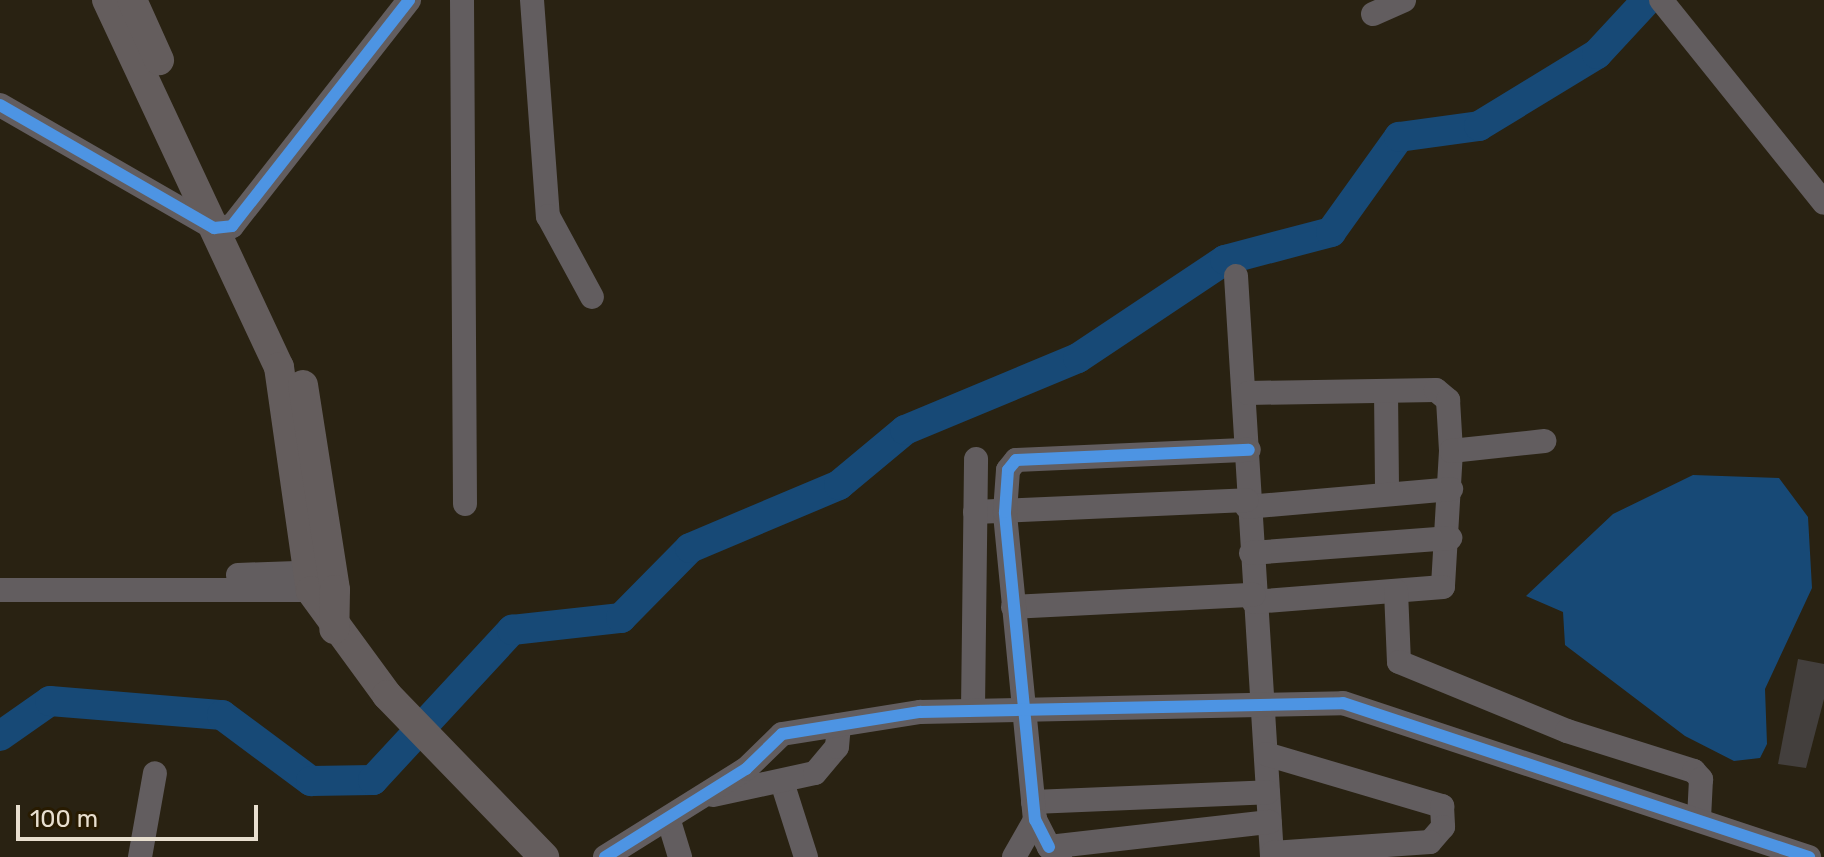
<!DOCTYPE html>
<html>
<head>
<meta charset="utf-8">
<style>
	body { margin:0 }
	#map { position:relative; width:1824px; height:857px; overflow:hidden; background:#292212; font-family:Rubik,sans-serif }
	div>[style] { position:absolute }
	.water>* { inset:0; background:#174976 }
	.river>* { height:30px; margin:-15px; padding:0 15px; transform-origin:15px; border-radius:15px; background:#174976 }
	.building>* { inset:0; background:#433f3d }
	.minor>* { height:24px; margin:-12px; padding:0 12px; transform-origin:12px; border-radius:12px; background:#625d5f }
	.major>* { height:30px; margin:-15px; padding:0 15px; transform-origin:15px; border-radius:15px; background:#645d5d }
	.cycleway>* { height:12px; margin:-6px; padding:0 6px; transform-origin:6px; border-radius:6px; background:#4d94e3 }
	span { translate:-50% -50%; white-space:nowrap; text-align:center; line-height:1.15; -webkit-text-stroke:8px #281b01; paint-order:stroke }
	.scale { position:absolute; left:16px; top:805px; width:242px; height:36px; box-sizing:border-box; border:4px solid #e8dfcf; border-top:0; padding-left:10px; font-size:24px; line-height:28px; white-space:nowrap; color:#e8dfcf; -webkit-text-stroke:6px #281b01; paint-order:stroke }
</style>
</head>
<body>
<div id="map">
	<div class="water">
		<i style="clip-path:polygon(1693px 475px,1779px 478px,1808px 517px,1812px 588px,1765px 689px,1767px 744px,1760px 758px,1734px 761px,1685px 736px,1565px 645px,1563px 612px,1526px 596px,1613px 514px)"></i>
	</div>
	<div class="river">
		<i style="left:0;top:736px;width:61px;rotate:-35deg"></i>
		<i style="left:50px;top:701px;width:173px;rotate:4.7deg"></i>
		<i style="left:222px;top:715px;width:111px;rotate:36.6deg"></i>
		<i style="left:311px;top:781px;width:62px;rotate:-0.9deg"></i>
		<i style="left:373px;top:780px;width:205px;rotate:-47.2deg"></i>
		<i style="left:512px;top:630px;width:110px;rotate:-6.3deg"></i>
		<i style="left:621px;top:618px;width:98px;rotate:-45.4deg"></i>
		<i style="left:690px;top:548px;width:162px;rotate:-22.9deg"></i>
		<i style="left:839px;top:485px;width:86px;rotate:-39.8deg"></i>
		<i style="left:905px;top:430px;width:187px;rotate:-22.6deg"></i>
		<i style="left:1078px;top:358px;width:177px;rotate:-33.7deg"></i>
		<i style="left:1225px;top:260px;width:110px;rotate:-14.8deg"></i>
		<i style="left:1331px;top:232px;width:117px;rotate:-54.4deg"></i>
		<i style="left:1399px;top:137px;width:81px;rotate:-7.8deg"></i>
		<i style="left:1479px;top:126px;width:138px;rotate:-31.4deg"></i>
		<i style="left:1597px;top:54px;width:74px;rotate:-47.2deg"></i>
	</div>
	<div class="building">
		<i style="clip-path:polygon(1798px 659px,1824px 664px,1824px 699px,1806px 768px,1778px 764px)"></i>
	</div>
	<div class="minor">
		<i style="left:462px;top:0;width:504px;rotate:89.66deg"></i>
		<i style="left:532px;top:0;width:217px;rotate:85.8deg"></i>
		<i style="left:548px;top:216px;width:92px;rotate:61.5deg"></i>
		<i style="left:1661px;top:0;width:260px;rotate:51.2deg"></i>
		<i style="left:1373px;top:14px;width:34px;rotate:-24deg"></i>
		<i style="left:0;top:105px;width:247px;rotate:29.9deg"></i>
		<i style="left:214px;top:228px;width:18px;rotate:-6deg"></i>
		<i style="left:232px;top:226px;width:287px;rotate:-51.9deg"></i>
		<i style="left:1236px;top:276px;width:582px;rotate:86.45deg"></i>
		<i style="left:1386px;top:391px;width:102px;rotate:89.4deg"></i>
		<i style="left:1248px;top:393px;width:188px;rotate:-0.9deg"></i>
		<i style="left:1436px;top:390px;width:16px;rotate:40deg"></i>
		<i style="left:1448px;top:400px;width:51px;rotate:86.6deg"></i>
		<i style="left:1451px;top:451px;width:136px;rotate:93.4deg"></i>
		<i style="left:1443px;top:587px;width:190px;rotate:175.5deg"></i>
		<i style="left:1451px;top:451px;width:94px;rotate:-6.1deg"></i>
		<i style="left:1247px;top:507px;width:205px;rotate:-5deg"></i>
		<i style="left:975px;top:512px;width:272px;rotate:-2.5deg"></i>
		<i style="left:1251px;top:553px;width:200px;rotate:-4.3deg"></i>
		<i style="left:238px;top:575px;width:87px;rotate:-2deg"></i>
		<i style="left:0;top:590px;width:329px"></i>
		<i style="left:1396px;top:591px;width:71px;rotate:87.6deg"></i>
		<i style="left:1399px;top:662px;width:182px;rotate:22.3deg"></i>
		<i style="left:1567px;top:731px;width:133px;rotate:17.5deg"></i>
		<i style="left:1694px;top:771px;width:11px;rotate:49deg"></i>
		<i style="left:1701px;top:779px;width:40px;rotate:92.9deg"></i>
		<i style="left:1013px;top:607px;width:241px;rotate:-2.9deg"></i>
		<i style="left:973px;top:709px;width:250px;rotate:-89.3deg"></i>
		<i style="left:1266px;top:754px;width:184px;rotate:16.5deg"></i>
		<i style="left:1442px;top:806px;width:21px;rotate:87deg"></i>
		<i style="left:1443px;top:827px;width:20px;rotate:131deg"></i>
		<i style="left:1430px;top:842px;width:158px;rotate:176deg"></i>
		<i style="left:782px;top:782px;width:79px;rotate:72.3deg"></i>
		<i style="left:713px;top:795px;width:104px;rotate:-12.2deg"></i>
		<i style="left:815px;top:773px;width:34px;rotate:-50deg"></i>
		<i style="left:837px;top:747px;width:22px;rotate:-85deg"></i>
		<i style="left:1033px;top:802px;width:235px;rotate:-2.4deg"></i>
		<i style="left:669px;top:821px;width:38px;rotate:73deg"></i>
		<i style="left:1049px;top:847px;width:30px;rotate:-117deg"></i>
		<i style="left:1035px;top:820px;width:309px;rotate:-95.6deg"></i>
		<i style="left:1005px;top:512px;width:42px;rotate:-85.9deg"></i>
		<i style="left:1008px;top:470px;width:13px;rotate:-51deg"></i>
		<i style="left:1016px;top:460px;width:233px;rotate:-2.5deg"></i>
		<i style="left:140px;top:857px;width:85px;rotate:-79.9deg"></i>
		<i style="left:605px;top:857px;width:166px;rotate:-32deg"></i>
		<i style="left:746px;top:769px;width:50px;rotate:-44.2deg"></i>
		<i style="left:782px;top:734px;width:140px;rotate:-9.1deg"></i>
		<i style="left:920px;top:712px;width:423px;rotate:-1.2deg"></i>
		<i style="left:1343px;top:703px;width:491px;rotate:18.3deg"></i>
		<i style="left:1014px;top:857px;width:43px;rotate:-60.4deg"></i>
		<i style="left:1060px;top:857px;width:15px;rotate:-138deg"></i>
		<i style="left:1049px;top:847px;width:222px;rotate:-6.5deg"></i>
	</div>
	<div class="major">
		<i style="left:107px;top:0;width:405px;rotate:64.9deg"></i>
		<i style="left:279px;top:367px;width:226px;rotate:81.9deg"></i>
		<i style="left:311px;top:591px;width:129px;rotate:53.8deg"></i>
		<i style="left:387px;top:695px;width:226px;rotate:45.9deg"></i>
		<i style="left:132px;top:0;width:66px;rotate:65.8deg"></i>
		<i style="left:303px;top:385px;width:207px;rotate:81.1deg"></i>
		<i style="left:335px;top:590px;width:39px;rotate:91deg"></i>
	</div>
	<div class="cycleway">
		<i style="left:0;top:105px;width:247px;rotate:29.9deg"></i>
		<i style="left:214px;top:228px;width:18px;rotate:-6deg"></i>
		<i style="left:232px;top:226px;width:287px;rotate:-51.9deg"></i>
		<i style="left:1049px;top:847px;width:30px;rotate:-117deg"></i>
		<i style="left:1035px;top:820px;width:309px;rotate:-95.6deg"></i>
		<i style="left:1005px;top:512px;width:42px;rotate:-85.9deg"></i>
		<i style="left:1008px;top:470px;width:13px;rotate:-51deg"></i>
		<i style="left:1016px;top:460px;width:233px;rotate:-2.5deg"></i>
		<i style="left:605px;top:857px;width:166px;rotate:-32deg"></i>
		<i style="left:746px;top:769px;width:50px;rotate:-44.2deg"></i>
		<i style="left:782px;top:734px;width:140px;rotate:-9.1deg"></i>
		<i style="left:920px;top:712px;width:423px;rotate:-1.2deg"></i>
		<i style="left:1343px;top:703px;width:491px;rotate:18.3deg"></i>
	</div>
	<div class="scale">100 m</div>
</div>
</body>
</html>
